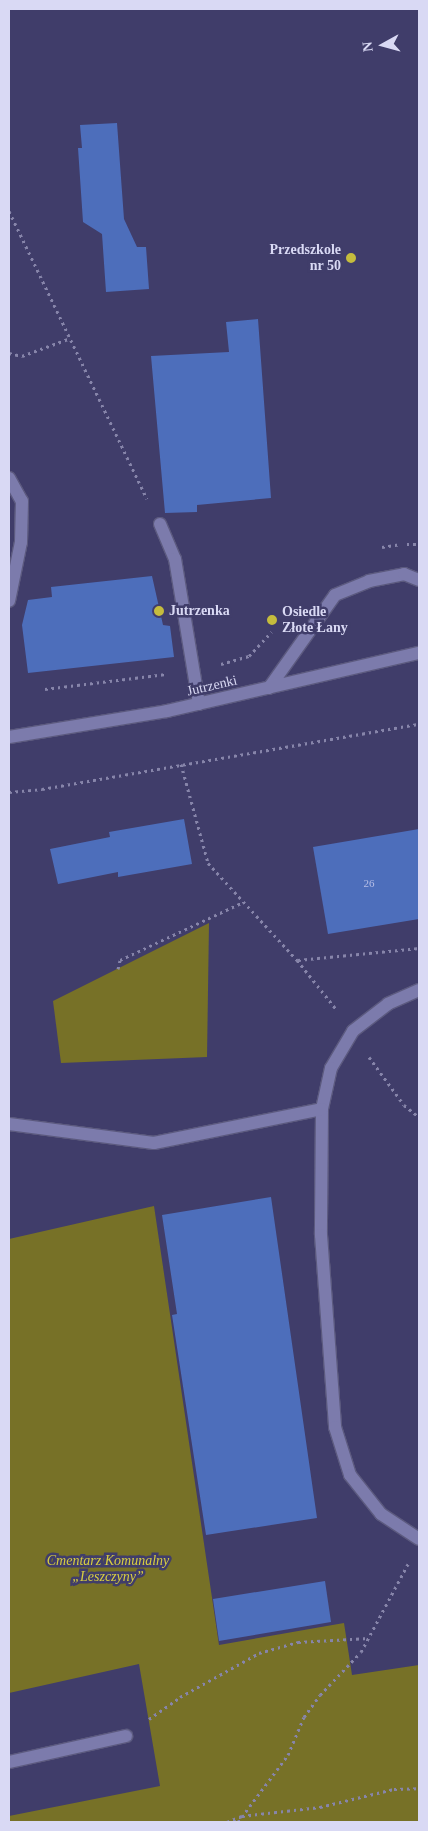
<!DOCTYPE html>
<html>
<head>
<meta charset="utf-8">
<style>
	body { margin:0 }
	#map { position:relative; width:428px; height:1831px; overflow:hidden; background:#403d6a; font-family:"Times New Roman",serif }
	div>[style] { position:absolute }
	.green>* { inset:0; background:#777127 }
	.building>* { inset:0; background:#4d6ebb }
	.path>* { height:3px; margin-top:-1.5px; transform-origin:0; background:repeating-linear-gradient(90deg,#8785aa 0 2.5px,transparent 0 6.5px) }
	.roads { filter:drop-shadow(1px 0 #5c5a7f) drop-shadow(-1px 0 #5c5a7f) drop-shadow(0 1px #5c5a7f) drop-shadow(0 -1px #5c5a7f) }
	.minor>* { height:12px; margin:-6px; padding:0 6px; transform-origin:6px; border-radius:6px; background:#7c7bac }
	.dots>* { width:14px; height:14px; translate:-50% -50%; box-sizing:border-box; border:2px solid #403d6a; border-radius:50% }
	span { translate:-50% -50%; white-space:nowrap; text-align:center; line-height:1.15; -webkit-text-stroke:5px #403d6a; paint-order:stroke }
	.number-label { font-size:11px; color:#b6bee6 }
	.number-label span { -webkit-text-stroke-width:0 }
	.poi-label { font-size:14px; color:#d9d9f4; font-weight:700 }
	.right { translate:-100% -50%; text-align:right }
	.left { translate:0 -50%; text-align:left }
	.street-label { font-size:14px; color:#d9d9f4 }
	.park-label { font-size:14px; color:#d8ce41; font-style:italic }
	.frame { position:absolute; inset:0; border:10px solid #d9d9f4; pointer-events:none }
	.north { position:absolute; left:358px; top:20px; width:50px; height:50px; -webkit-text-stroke:4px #403d6a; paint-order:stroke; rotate:263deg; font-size:14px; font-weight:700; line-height:20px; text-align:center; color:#d9d9f4 }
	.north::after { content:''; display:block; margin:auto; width:18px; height:22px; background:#d9d9f4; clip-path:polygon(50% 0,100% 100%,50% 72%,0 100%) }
</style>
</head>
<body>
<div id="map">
	<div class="green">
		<i style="clip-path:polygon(209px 923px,207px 1057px,61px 1063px,53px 1001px)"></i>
		<i style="clip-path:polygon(154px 1206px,219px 1645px,344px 1623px,352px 1675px,419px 1665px,419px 1822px,9px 1822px,9px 1816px,160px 1786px,139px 1664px,9px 1693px,9px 1239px)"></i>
	</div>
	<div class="building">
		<i style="clip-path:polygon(117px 123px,124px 219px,137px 247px,146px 247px,149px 289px,106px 292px,102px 234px,83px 222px,78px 148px,82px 148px,80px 125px)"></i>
		<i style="clip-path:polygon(258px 319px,271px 498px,197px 505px,197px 512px,165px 513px,151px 356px,229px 352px,226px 322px)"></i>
		<i style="clip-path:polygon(152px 576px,163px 625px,170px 626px,174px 657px,28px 673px,22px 625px,28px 600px,52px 597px,51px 587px)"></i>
		<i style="clip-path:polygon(184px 819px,192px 864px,118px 877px,118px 872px,58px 884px,50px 849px,110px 837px,109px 832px)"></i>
		<i style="clip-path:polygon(419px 829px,419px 919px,328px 934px,313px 847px)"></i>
		<i style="clip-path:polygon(271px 1197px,317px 1518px,206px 1535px,172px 1315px,177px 1314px,162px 1215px)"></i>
		<i style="clip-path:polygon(325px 1581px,331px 1622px,219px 1641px,213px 1599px)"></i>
	</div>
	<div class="path">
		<i style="left:9px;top:211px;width:319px;rotate:64.4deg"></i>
		<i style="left:9px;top:353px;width:13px;rotate:13deg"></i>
		<i style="left:22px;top:356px;width:49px;rotate:-20.3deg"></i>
		<i style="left:407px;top:544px;width:12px"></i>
		<i style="left:382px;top:547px;width:18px;rotate:-9deg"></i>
		<i style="left:221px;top:664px;width:29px;rotate:-16deg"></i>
		<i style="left:249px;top:656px;width:33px;rotate:-47deg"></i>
		<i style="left:45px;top:689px;width:122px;rotate:-7.1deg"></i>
		<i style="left:181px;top:764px;width:103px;rotate:74.7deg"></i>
		<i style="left:208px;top:863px;width:132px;rotate:47.5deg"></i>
		<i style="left:297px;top:960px;width:63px;rotate:51.5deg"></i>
		<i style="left:9px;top:792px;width:33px;rotate:-5deg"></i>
		<i style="left:42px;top:789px;width:383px;rotate:-9.8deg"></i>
		<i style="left:298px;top:960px;width:122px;rotate:-5.7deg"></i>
		<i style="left:118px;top:969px;width:9px;rotate:-77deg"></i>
		<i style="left:120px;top:960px;width:136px;rotate:-25.2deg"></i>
		<i style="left:369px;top:1057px;width:59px;rotate:53.9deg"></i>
		<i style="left:404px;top:1105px;width:19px;rotate:39deg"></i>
		<i style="left:149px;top:1719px;width:38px;rotate:-35deg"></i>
		<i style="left:180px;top:1697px;width:90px;rotate:-29.1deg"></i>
		<i style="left:259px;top:1653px;width:41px;rotate:-15.8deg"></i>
		<i style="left:298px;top:1642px;width:71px;rotate:-3.2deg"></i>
		<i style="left:227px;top:1822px;width:16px;rotate:-22deg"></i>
		<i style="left:242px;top:1816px;width:79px;rotate:-6.6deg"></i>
		<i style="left:320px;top:1807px;width:76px;rotate:-13.7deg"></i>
		<i style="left:394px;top:1789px;width:25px;rotate:-2deg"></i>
		<i style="left:238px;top:1822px;width:84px;rotate:-53.3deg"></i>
		<i style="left:288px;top:1755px;width:41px;rotate:-67.2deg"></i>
		<i style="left:304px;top:1717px;width:27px;rotate:-54deg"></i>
		<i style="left:320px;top:1695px;width:59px;rotate:-46.4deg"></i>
		<i style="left:361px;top:1652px;width:100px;rotate:-61.9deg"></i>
	</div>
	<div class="roads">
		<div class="minor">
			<i style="left:9px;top:478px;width:26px;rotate:61deg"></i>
			<i style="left:22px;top:501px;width:41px;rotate:91.4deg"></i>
			<i style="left:21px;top:542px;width:60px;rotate:101.5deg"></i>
			<i style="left:160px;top:524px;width:38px;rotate:67deg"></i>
			<i style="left:175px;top:559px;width:147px;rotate:80.6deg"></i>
			<i style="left:269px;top:688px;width:114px;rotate:-54.6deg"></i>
			<i style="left:335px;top:595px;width:37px;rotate:-22deg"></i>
			<i style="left:369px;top:581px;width:36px;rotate:-11deg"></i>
			<i style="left:404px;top:574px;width:16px;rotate:22deg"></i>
			<i style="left:9px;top:737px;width:160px;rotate:-9.3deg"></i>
			<i style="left:167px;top:711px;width:259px;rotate:-13deg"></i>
			<i style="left:419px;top:990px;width:34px;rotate:156deg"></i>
			<i style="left:388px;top:1004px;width:44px;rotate:142.4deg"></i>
			<i style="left:353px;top:1031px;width:43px;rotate:120.7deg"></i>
			<i style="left:331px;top:1068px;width:42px;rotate:102.4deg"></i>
			<i style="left:322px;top:1109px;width:126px;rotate:90.5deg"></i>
			<i style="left:321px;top:1235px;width:193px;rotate:85.8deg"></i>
			<i style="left:335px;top:1427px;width:50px;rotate:72.6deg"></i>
			<i style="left:350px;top:1475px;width:50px;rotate:51.5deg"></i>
			<i style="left:381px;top:1514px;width:45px;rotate:33.3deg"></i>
			<i style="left:9px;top:1124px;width:146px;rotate:7.5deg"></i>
			<i style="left:154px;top:1143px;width:171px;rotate:-11.4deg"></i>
			<i style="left:9px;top:1762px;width:120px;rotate:-12.5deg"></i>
		</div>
	</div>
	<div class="dots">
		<i style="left:351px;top:258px;background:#c5bc3d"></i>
		<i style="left:159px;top:611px;background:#c5bc3d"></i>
		<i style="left:272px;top:620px;background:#c5bc3d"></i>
	</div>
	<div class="number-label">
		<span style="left:369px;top:883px">26</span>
	</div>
	<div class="poi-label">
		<span class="right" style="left:341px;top:258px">Przedszkole<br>nr 50</span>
		<span class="left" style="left:169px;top:611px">Jutrzenka</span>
		<span class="left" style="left:282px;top:620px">Osiedle<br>Złote Łany</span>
	</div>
	<div class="street-label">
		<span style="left:212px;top:686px;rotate:-13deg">Jutrzenki</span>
	</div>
	<div class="park-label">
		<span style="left:108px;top:1569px">Cmentarz Komunalny<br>„Leszczyny”</span>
	</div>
	<div class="frame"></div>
	<div class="north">N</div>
</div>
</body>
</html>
